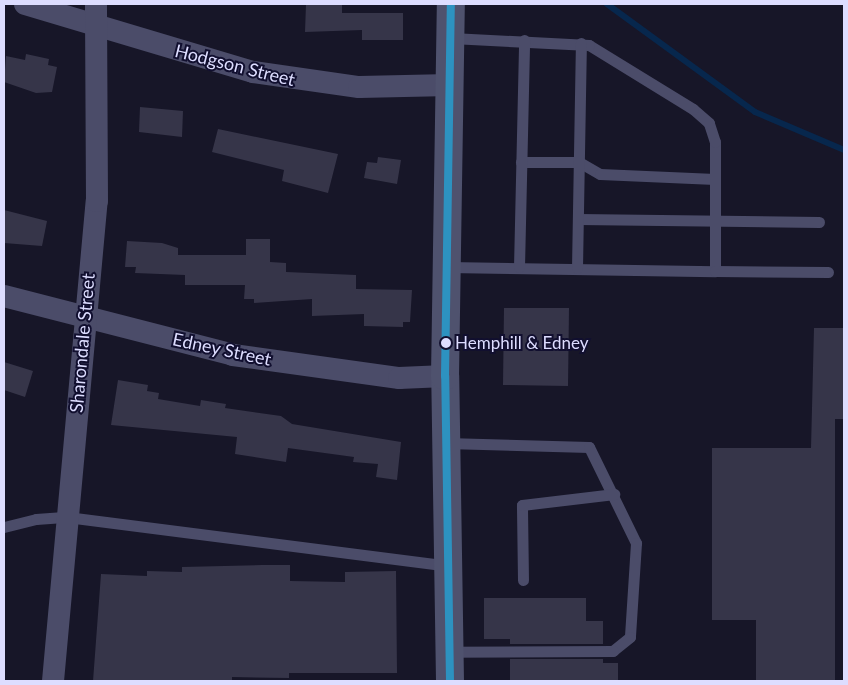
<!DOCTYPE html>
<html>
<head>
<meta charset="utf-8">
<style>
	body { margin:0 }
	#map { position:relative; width:848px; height:685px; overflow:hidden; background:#171628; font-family:Lato,sans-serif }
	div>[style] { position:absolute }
	.stream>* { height:6px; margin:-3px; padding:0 3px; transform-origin:3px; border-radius:3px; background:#07274d }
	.building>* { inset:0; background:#363549 }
	.service>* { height:11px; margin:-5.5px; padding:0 5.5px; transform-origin:5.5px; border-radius:5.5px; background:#4b4c69 }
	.minor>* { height:22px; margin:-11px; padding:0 11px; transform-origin:11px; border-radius:11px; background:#4b4c69 }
	.secondary>* { height:28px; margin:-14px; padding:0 14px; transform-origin:14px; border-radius:14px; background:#4f526e }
	.bus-1>* { height:8px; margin:-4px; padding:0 4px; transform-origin:4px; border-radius:4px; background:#2d92c0 }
	.dots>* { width:14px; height:14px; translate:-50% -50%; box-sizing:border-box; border:2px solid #110f2f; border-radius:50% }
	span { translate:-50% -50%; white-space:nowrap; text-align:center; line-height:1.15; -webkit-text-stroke:4px #110f2f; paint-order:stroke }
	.bus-label { font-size:17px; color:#ddf }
	.left { translate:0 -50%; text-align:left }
	.street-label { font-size:18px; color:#ddf }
	.frame { position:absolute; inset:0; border:5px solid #ddf; pointer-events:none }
</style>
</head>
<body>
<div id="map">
	<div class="stream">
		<i style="left:607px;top:4px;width:183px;rotate:36.1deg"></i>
		<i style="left:755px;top:112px;width:97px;rotate:23.1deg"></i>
	</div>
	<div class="building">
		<i style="clip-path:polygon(306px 4px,342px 4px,342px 13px,403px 13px,403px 40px,362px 40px,362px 30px,305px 32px)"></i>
		<i style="clip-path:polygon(26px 54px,49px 59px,48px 65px,57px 67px,52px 92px,36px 93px,4px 82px,6px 56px,25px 60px)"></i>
		<i style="clip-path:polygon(140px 107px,183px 111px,182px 137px,139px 132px)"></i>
		<i style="clip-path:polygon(218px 129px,338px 154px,328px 193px,282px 181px,284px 170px,212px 152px)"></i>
		<i style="clip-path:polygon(378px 157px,401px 160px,397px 184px,364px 178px,367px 162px,377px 163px)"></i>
		<i style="clip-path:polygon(4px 210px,47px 221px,42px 246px,4px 243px)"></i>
		<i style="clip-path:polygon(246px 239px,270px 239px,270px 262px,286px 263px,286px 272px,356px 275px,356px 289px,412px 290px,410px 322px,403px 322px,403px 327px,364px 326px,364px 314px,312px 316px,312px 299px,254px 303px,254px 299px,244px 299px,245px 285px,185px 285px,185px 275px,135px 273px,136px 267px,125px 267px,127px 241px,162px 243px,178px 248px,178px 255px,246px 255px)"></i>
		<i style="clip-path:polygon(504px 308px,569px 308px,568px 386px,503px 385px)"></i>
		<i style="clip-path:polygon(814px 328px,844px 328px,844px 419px,835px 419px,835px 681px,756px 681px,756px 620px,712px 620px,712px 448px,811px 448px)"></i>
		<i style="clip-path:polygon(4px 362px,33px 371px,25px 397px,4px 390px)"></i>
		<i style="clip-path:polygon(118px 380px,148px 385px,147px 391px,159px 393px,158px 399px,200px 406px,201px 400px,226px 404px,225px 408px,281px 416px,292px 424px,401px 442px,397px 480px,376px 477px,378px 464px,353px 462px,354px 457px,288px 448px,286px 462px,235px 454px,237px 437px,111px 425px)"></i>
		<i style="clip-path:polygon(262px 565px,290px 565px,290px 581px,345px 582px,345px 572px,396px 571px,397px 673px,289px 673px,289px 678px,232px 677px,232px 681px,93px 681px,101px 574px,147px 576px,147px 571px,182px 572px,182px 567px)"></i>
		<i style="clip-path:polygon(484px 598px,586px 598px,586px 621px,603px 621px,603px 644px,510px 644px,510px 639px,484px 639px)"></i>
		<i style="clip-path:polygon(510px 659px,603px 659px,603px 663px,618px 663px,618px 681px,510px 681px)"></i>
	</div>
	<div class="service">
		<i style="left:521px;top:162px;width:58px"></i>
		<i style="left:579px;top:162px;width:24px;rotate:30deg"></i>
		<i style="left:600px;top:174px;width:115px;rotate:2.5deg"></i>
		<i style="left:578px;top:219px;width:241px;rotate:0.7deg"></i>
		<i style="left:447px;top:267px;width:268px;rotate:0.9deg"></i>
		<i style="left:715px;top:271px;width:129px;rotate:-90deg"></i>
		<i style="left:715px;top:142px;width:20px;rotate:-108deg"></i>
		<i style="left:709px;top:123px;width:21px;rotate:-139deg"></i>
		<i style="left:693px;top:109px;width:122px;rotate:-148.4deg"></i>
		<i style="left:589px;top:45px;width:138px;rotate:-177.1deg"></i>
		<i style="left:519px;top:267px;width:227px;rotate:-88.7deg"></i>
		<i style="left:577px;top:268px;width:225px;rotate:-89deg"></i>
		<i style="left:715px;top:271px;width:113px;rotate:0.5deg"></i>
		<i style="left:446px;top:443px;width:143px;rotate:1.6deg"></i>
		<i style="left:589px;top:447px;width:107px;rotate:63.9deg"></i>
		<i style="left:636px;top:543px;width:94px;rotate:93.7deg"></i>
		<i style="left:630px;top:637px;width:22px;rotate:141deg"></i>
		<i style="left:613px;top:651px;width:164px;rotate:179.7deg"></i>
		<i style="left:4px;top:527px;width:33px;rotate:-14deg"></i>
		<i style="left:36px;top:519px;width:31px;rotate:-4deg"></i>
		<i style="left:67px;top:517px;width:384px;rotate:7.3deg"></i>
		<i style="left:523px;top:580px;width:75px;rotate:-90.8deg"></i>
		<i style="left:522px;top:505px;width:93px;rotate:-6.8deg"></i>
	</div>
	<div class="minor">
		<i style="left:25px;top:4px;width:238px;rotate:16.6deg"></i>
		<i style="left:253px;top:72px;width:107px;rotate:8.1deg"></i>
		<i style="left:359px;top:87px;width:91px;rotate:-1.3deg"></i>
		<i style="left:4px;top:296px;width:236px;rotate:14.4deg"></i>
		<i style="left:233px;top:355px;width:168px;rotate:7.9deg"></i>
		<i style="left:399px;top:378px;width:46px;rotate:-2.5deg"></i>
		<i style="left:53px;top:681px;width:482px;rotate:-84.8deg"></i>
		<i style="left:97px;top:201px;width:197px;rotate:-90.3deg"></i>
	</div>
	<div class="secondary">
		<i style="left:450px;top:681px;width:305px;rotate:-90.9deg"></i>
		<i style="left:445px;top:376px;width:372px;rotate:-89.1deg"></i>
	</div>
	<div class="bus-1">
		<i style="left:450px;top:681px;width:305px;rotate:-90.9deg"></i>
		<i style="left:445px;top:376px;width:372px;rotate:-89.1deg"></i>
	</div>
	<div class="dots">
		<i style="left:446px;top:343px;background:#ddf"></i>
	</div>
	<div class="bus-label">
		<span class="left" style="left:455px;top:343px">Hemphill &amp; Edney</span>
	</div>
	<div class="street-label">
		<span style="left:235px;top:65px;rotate:14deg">Hodgson Street</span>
		<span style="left:82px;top:343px;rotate:-85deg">Sharondale Street</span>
		<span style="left:222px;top:349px;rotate:12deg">Edney Street</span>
	</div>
	<div class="frame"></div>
</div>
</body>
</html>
